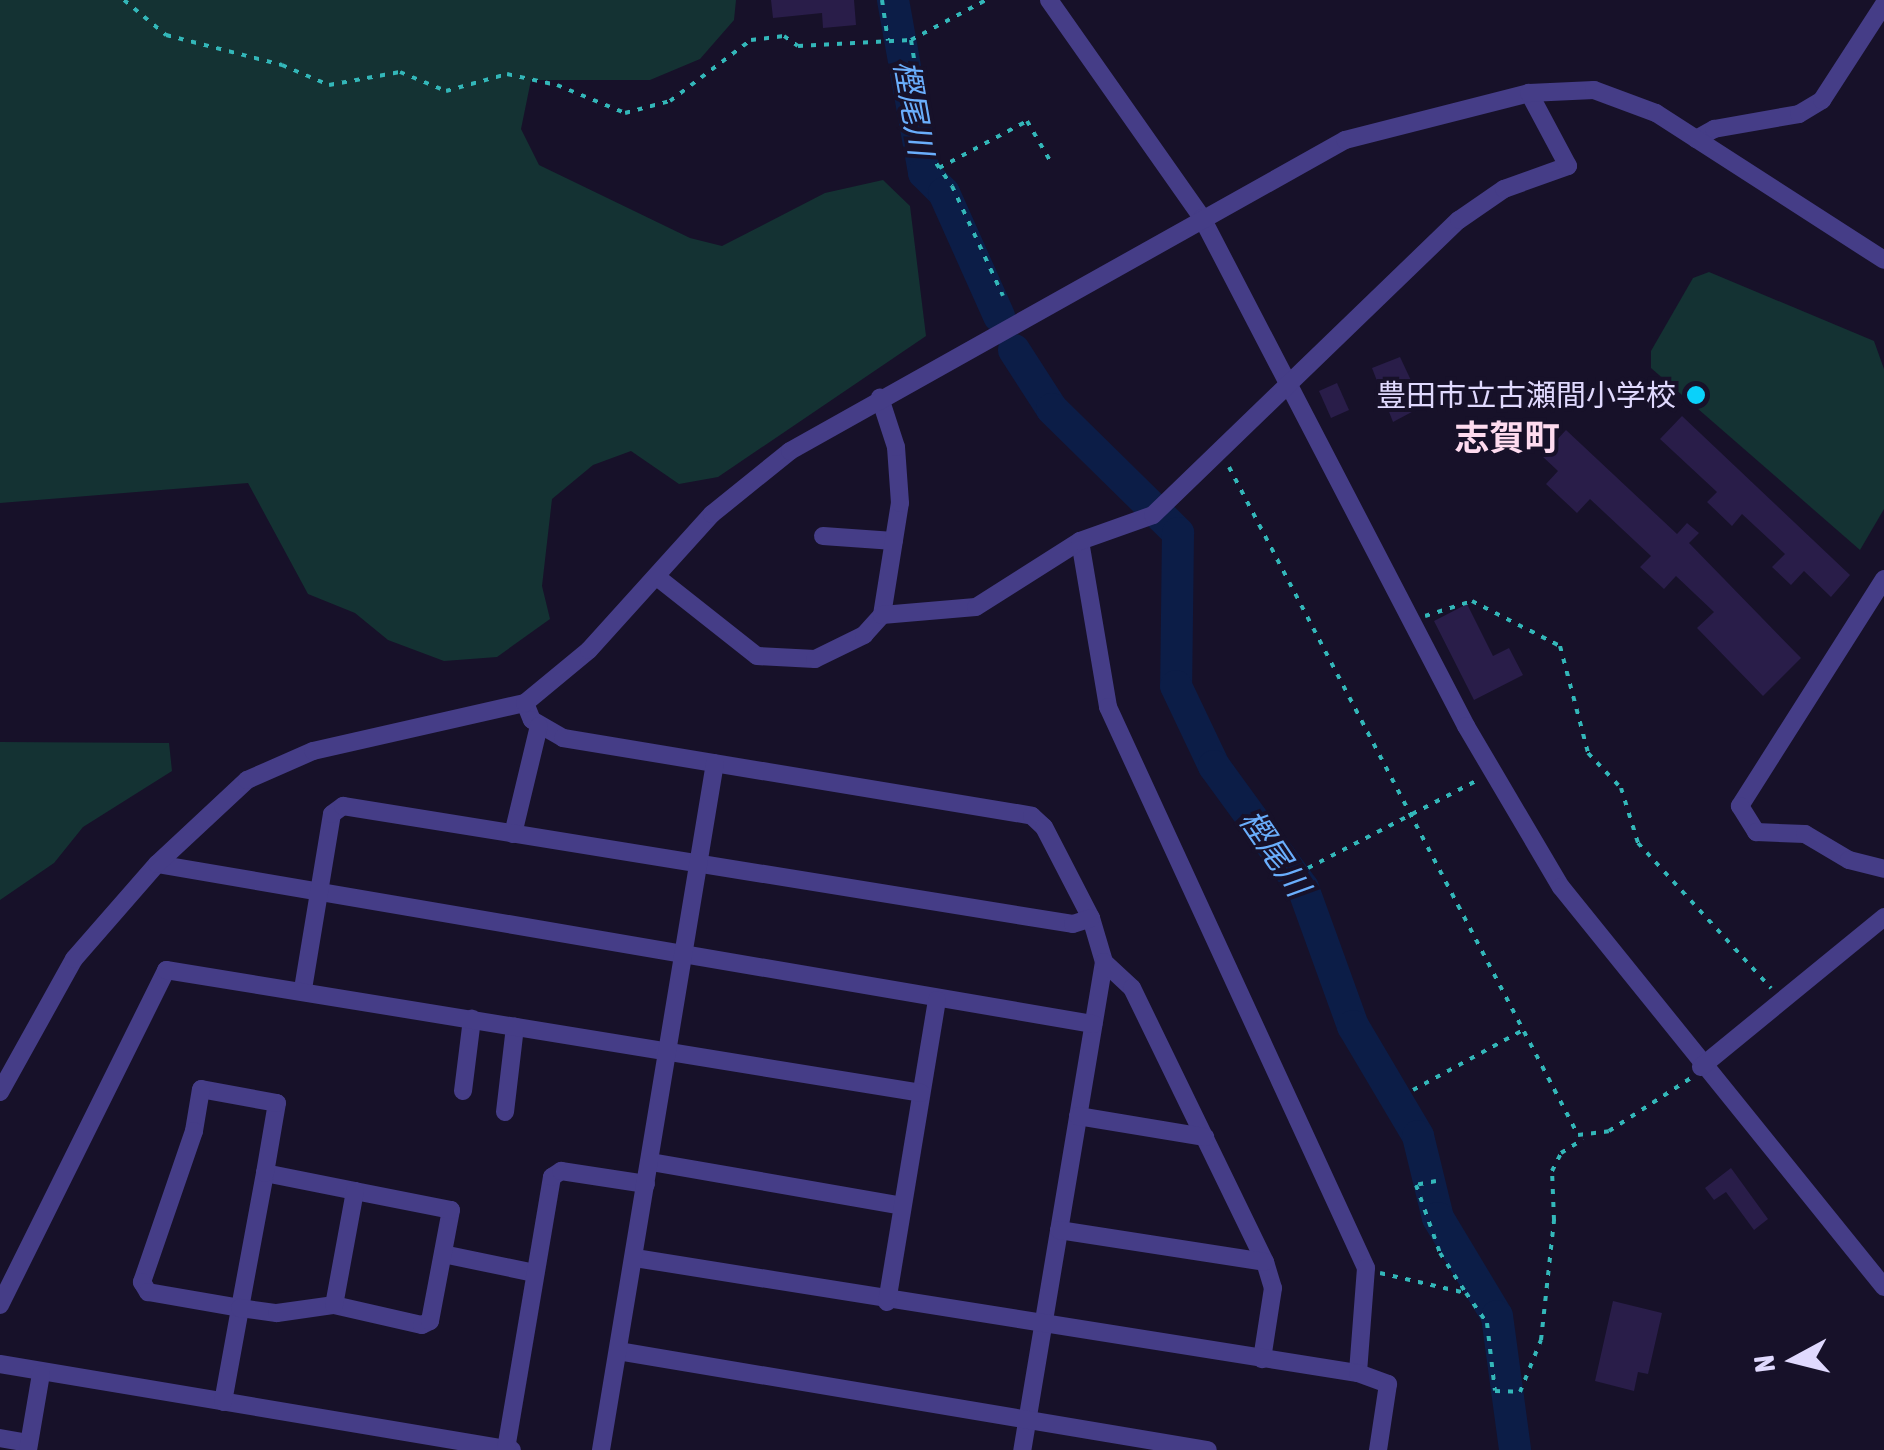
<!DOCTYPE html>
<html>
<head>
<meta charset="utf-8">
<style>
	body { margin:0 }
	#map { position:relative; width:1884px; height:1450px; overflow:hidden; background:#171129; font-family:"Asap Condensed","Noto Sans JP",sans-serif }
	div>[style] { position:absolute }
	.green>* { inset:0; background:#143233 }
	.river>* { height:32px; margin:-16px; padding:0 16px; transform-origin:16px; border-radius:16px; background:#0c1d47 }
	.building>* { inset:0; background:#291d49 }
	.path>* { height:4px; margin-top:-2px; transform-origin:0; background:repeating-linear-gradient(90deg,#33b7b9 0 5px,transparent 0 13px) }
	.minor>* { height:18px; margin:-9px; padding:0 9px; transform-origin:9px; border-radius:9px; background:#453d87 }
	.dots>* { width:28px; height:28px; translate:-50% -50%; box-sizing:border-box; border:5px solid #171129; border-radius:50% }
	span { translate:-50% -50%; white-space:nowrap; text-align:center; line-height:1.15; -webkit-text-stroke:8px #171129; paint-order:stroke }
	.poi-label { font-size:30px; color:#e0d9fe }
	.right { translate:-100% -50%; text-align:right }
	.water-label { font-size:32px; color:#6aaefc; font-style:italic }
	.quarter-label { font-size:35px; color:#fedbef; font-weight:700 }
	.north { position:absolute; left:1744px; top:1310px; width:100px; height:100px; -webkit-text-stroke:8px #171129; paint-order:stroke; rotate:263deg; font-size:28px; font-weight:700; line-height:40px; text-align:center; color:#e0d9fe }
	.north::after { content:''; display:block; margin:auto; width:35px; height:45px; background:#e0d9fe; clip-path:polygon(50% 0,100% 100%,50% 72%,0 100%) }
</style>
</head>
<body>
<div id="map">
	<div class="green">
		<i style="clip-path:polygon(0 0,736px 0,734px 20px,700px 59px,650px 80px,531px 80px,521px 129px,539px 165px,690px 238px,722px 246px,825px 193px,883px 180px,910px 206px,926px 336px,718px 477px,679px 484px,631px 451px,593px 465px,552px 499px,542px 586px,550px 619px,497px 657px,444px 661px,388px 640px,355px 613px,308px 594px,248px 483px,0 503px)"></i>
		<i style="clip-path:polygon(1709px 272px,1874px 341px,1884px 369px,1884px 509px,1860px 550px,1651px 368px,1651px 351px,1693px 278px)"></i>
		<i style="clip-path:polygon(0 742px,169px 743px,172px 771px,83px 827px,54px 863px,0 900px)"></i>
	</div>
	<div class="river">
		<i style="left:893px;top:0;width:176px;rotate:79.8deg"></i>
		<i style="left:924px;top:173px;width:28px;rotate:45deg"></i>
		<i style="left:944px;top:193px;width:135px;rotate:65.9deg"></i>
		<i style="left:1014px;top:350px;width:70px;rotate:57.2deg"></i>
		<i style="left:1052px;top:409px;width:177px;rotate:44.5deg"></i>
		<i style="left:1178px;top:533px;width:153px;rotate:90.7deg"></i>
		<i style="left:1176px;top:686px;width:89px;rotate:64.6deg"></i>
		<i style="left:1214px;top:766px;width:151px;rotate:53.9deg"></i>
		<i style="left:1303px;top:888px;width:147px;rotate:70.1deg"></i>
		<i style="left:1353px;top:1026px;width:128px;rotate:59.4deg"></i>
		<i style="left:1418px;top:1136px;width:84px;rotate:76.3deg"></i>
		<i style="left:1438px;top:1218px;width:114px;rotate:59deg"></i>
		<i style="left:1497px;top:1316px;width:135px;rotate:82.3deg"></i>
	</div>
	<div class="building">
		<i style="clip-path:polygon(771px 0,854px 0,856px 25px,823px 28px,822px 13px,773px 18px)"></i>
		<i style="clip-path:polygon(1400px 357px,1423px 406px,1393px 422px,1372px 368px)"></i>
		<i style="clip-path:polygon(1337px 383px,1349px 410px,1331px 418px,1319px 391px)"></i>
		<i style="clip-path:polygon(1682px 416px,1850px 575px,1831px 597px,1804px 571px,1791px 585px,1772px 567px,1785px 554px,1742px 514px,1732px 526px,1707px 502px,1717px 492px,1660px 439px)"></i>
		<i style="clip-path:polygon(1566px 430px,1677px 534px,1687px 523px,1699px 533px,1689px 543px,1801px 658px,1763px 696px,1697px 628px,1714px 612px,1676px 576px,1664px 589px,1640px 567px,1651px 556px,1590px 499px,1577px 513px,1546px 484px,1558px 471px,1542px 456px)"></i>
		<i style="clip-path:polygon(1467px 604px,1493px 656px,1509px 648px,1523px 675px,1474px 700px,1434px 621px)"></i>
		<i style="clip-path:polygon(1731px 1168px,1768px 1219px,1754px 1230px,1726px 1192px,1714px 1200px,1705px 1188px)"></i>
		<i style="clip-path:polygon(1613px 1301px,1662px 1313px,1648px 1374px,1638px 1372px,1634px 1391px,1595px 1381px)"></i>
	</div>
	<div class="path">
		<i style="left:124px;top:0;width:55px;rotate:39.8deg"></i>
		<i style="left:166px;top:35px;width:120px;rotate:14.5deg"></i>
		<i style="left:282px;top:65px;width:51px;rotate:23.1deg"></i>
		<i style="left:329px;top:85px;width:72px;rotate:-10.4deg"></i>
		<i style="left:400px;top:72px;width:50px;rotate:22.4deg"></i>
		<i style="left:446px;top:91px;width:63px;rotate:-15.6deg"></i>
		<i style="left:507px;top:74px;width:51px;rotate:12.4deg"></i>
		<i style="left:557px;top:85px;width:74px;rotate:22.4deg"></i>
		<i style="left:625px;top:113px;width:47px;rotate:-14.9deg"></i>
		<i style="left:670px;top:101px;width:101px;rotate:-37deg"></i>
		<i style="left:751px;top:40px;width:33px;rotate:-7deg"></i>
		<i style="left:784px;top:36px;width:17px;rotate:36deg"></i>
		<i style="left:798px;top:46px;width:113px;rotate:-3deg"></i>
		<i style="left:911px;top:40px;width:85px;rotate:-28.1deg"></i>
		<i style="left:882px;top:0;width:41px;rotate:81.7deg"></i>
		<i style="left:911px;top:40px;width:114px;rotate:80.9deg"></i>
		<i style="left:929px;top:153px;width:40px;rotate:55.1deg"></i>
		<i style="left:952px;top:186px;width:121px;rotate:65.1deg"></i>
		<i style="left:939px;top:168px;width:100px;rotate:-28.1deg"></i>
		<i style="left:1027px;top:121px;width:50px;rotate:59.8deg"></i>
		<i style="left:1229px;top:467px;width:754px;rotate:62.41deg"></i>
		<i style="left:1578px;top:1135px;width:31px;rotate:-7deg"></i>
		<i style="left:1609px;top:1131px;width:98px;rotate:-32.9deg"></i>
		<i style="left:1425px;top:616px;width:49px;rotate:-17.7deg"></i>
		<i style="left:1472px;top:601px;width:99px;rotate:27.1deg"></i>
		<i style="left:1560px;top:646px;width:111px;rotate:75.3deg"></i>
		<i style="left:1588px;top:753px;width:48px;rotate:46.7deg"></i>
		<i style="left:1621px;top:788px;width:58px;rotate:72.8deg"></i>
		<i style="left:1638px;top:843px;width:197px;rotate:47.5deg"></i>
		<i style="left:1308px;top:868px;width:191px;rotate:-27.4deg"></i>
		<i style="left:1413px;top:1090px;width:125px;rotate:-28.6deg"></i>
		<i style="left:1436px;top:1181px;width:20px;rotate:169deg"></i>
		<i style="left:1416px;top:1185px;width:72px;rotate:70.6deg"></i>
		<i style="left:1440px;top:1253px;width:48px;rotate:57deg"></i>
		<i style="left:1380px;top:1273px;width:88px;rotate:13.1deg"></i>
		<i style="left:1466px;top:1293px;width:37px;rotate:55deg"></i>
		<i style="left:1487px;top:1323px;width:68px;rotate:83.3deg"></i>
		<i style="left:1495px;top:1391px;width:25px;rotate:2deg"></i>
		<i style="left:1520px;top:1392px;width:56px;rotate:-68deg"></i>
		<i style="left:1541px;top:1340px;width:121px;rotate:-83.8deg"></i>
		<i style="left:1554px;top:1220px;width:49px;rotate:-92.3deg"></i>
		<i style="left:1552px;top:1171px;width:20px;rotate:-63deg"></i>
		<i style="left:1561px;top:1153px;width:26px;rotate:-32deg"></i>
	</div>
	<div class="minor">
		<i style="left:1049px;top:0;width:266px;rotate:54.9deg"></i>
		<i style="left:1202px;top:218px;width:573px;rotate:62.54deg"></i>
		<i style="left:1466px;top:726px;width:187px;rotate:59.5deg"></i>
		<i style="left:1561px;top:887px;width:514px;rotate:51.08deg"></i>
		<i style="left:1696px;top:139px;width:21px;rotate:-29deg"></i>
		<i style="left:1714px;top:129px;width:86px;rotate:-10deg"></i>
		<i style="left:1799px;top:114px;width:27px;rotate:-31deg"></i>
		<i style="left:1822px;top:100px;width:114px;rotate:-57.1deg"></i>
		<i style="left:823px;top:536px;width:71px;rotate:4deg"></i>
		<i style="left:1080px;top:541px;width:168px;rotate:80.4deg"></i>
		<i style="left:1108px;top:707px;width:617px;rotate:65.3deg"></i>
		<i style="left:1366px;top:1268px;width:105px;rotate:94.4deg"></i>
		<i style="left:657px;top:577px;width:127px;rotate:38.3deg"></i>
		<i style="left:757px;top:656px;width:58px;rotate:3deg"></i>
		<i style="left:815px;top:659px;width:55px;rotate:-26.1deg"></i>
		<i style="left:864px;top:635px;width:27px;rotate:-48deg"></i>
		<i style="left:882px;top:615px;width:113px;rotate:-80.9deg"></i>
		<i style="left:900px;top:503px;width:56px;rotate:-94.1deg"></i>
		<i style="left:896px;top:447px;width:52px;rotate:-108.1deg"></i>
		<i style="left:1884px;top:579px;width:269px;rotate:122.4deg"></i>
		<i style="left:1740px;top:806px;width:31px;rotate:58deg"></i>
		<i style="left:1756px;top:832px;width:49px;rotate:2.3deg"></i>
		<i style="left:1805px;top:834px;width:51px;rotate:30.6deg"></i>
		<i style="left:1849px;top:860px;width:36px;rotate:14deg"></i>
		<i style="left:882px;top:615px;width:94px;rotate:-4.9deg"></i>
		<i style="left:976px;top:607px;width:123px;rotate:-32.4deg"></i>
		<i style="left:1080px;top:541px;width:77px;rotate:-19.6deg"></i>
		<i style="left:1153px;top:515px;width:425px;rotate:-44deg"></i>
		<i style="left:1459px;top:220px;width:55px;rotate:-34.6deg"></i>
		<i style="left:1504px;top:189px;width:68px;rotate:-19.8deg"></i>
		<i style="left:1568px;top:166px;width:83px;rotate:-118.1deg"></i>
		<i style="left:525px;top:703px;width:18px;rotate:68deg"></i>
		<i style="left:532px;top:720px;width:36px;rotate:30deg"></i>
		<i style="left:563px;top:738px;width:475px;rotate:9.4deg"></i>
		<i style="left:1032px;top:816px;width:16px;rotate:43deg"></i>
		<i style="left:1044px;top:827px;width:102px;rotate:62.7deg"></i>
		<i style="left:1091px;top:918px;width:46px;rotate:73.5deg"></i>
		<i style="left:1104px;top:962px;width:495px;rotate:99.5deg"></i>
		<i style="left:513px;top:834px;width:111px;rotate:-76.5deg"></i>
		<i style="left:157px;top:864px;width:950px;rotate:9.7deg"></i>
		<i style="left:1104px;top:962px;width:38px;rotate:43deg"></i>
		<i style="left:1132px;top:988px;width:305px;rotate:64.1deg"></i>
		<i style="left:1265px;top:1262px;width:27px;rotate:73deg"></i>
		<i style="left:1273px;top:1288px;width:72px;rotate:98.8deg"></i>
		<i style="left:303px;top:989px;width:177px;rotate:-80.6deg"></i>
		<i style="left:332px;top:814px;width:14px;rotate:-36deg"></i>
		<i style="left:343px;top:806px;width:739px;rotate:9.18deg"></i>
		<i style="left:1073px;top:924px;width:19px;rotate:-18deg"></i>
		<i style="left:1701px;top:1067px;width:237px;rotate:-39.3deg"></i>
		<i style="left:463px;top:1091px;width:73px;rotate:-82.9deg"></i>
		<i style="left:0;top:1092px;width:152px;rotate:-60.9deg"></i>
		<i style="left:74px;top:959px;width:126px;rotate:-48.9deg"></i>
		<i style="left:157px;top:864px;width:123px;rotate:-43deg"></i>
		<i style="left:247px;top:780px;width:72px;rotate:-23.7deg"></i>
		<i style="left:313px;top:751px;width:217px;rotate:-12.8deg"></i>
		<i style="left:525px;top:703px;width:83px;rotate:-39.6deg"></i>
		<i style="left:589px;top:650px;width:183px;rotate:-47.9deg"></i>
		<i style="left:712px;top:514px;width:100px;rotate:-38.9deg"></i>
		<i style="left:790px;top:451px;width:636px;rotate:-29.26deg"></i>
		<i style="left:1345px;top:140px;width:190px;rotate:-14.3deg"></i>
		<i style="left:1529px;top:93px;width:65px;rotate:-2.6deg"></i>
		<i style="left:1594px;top:90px;width:66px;rotate:20.4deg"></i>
		<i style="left:1656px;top:113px;width:271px;rotate:32.8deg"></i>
		<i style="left:505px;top:1112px;width:86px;rotate:-83.3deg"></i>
		<i style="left:1078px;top:1116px;width:129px;rotate:9.4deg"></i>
		<i style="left:651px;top:1162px;width:255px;rotate:9.9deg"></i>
		<i style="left:265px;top:1173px;width:92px;rotate:11.3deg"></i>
		<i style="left:1059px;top:1230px;width:208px;rotate:8.8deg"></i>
		<i style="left:443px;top:1254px;width:94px;rotate:11.7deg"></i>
		<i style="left:635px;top:1258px;width:732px;rotate:9.04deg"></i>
		<i style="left:1358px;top:1373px;width:32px;rotate:20deg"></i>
		<i style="left:1388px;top:1384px;width:67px;rotate:98.6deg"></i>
		<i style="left:887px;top:1302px;width:306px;rotate:-80.6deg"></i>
		<i style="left:0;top:1305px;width:374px;rotate:-63.6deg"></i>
		<i style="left:166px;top:970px;width:765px;rotate:9.25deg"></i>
		<i style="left:618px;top:1351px;width:598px;rotate:9.53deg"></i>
		<i style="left:0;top:1364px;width:519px;rotate:9.53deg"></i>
		<i style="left:223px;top:1402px;width:96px;rotate:-79.7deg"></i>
		<i style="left:240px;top:1308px;width:137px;rotate:-79.5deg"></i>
		<i style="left:265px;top:1173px;width:71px;rotate:-80.3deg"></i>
		<i style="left:277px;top:1103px;width:77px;rotate:-169.6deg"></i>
		<i style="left:201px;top:1089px;width:43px;rotate:99.5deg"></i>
		<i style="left:194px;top:1131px;width:160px;rotate:109deg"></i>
		<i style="left:142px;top:1282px;width:12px;rotate:59deg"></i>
		<i style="left:148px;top:1292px;width:93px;rotate:9.9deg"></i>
		<i style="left:240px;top:1308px;width:37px;rotate:8deg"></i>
		<i style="left:277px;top:1313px;width:58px;rotate:-8deg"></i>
		<i style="left:334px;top:1305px;width:90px;rotate:12.8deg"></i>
		<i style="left:422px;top:1325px;width:9px;rotate:-27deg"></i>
		<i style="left:430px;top:1321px;width:113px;rotate:-79.3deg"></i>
		<i style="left:451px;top:1210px;width:98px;rotate:-168.8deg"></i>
		<i style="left:355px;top:1191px;width:116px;rotate:100.4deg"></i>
		<i style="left:0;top:1438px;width:29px;rotate:10deg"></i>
		<i style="left:506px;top:1449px;width:276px;rotate:-80.4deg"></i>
		<i style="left:552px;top:1177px;width:11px;rotate:-34deg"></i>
		<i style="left:561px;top:1171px;width:86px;rotate:8.7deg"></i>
		<i style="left:28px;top:1450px;width:77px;rotate:-80.3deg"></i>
		<i style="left:601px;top:1450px;width:696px;rotate:-80.58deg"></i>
	</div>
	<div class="dots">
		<i style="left:1696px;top:395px;background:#0ad1fa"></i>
	</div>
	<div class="poi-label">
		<span class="right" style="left:1676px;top:395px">豊田市立古瀬間小学校</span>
	</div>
	<div class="water-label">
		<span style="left:913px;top:108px;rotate:80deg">樫尾川</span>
		<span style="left:1274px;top:853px;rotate:56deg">樫尾川</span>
	</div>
	<div class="quarter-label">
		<span style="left:1507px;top:437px">志賀町</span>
	</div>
	<div class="north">N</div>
</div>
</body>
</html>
